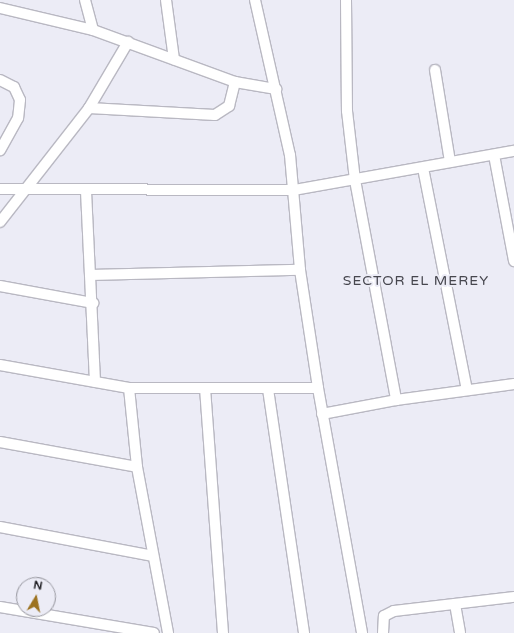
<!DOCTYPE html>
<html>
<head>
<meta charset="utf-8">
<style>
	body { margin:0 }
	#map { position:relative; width:514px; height:633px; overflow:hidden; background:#ececf6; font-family:"Varela Round",sans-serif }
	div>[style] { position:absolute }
	.roads { filter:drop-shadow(1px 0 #b9b8c2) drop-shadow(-1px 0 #b9b8c2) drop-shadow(0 1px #b9b8c2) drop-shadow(0 -1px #b9b8c2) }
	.minor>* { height:10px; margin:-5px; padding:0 5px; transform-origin:5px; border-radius:5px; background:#fff }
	span { translate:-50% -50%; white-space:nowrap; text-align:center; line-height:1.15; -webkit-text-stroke:4px #ececf6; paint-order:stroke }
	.neighbourhood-label { font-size:14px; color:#46464e; letter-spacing:1px }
	.north { position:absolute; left:16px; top:577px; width:40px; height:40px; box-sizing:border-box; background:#ececf6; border:1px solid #96969e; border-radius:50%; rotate:10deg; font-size:11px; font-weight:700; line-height:16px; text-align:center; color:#161519 }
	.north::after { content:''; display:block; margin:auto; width:14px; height:18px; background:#9c7220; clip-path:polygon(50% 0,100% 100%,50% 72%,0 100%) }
</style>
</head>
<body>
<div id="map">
	<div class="roads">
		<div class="minor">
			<i style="left:85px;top:0;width:31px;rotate:75deg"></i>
			<i style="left:166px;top:0;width:60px;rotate:82.3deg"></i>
			<i style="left:255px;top:0;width:159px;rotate:77.3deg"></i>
			<i style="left:290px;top:155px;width:115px;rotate:85deg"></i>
			<i style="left:300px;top:270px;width:119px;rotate:81.3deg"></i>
			<i style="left:318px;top:388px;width:249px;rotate:79.8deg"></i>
			<i style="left:346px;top:0;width:111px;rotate:89.5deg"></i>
			<i style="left:347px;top:111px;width:69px;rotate:83.4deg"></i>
			<i style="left:355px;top:180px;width:224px;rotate:79.4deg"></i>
			<i style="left:0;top:8px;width:96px;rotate:13.3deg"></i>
			<i style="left:93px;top:30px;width:151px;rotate:20.1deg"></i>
			<i style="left:235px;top:82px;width:42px;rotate:9.7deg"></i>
			<i style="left:435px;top:70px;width:93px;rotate:80.7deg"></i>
			<i style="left:0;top:80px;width:16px;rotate:27deg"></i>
			<i style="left:14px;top:87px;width:14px;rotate:65deg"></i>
			<i style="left:20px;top:100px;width:18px;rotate:96deg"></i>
			<i style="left:18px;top:118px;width:37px;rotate:119deg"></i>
			<i style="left:89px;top:108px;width:126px;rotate:3.2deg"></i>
			<i style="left:215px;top:115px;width:17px;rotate:-33deg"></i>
			<i style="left:229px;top:106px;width:25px;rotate:-76deg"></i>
			<i style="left:494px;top:155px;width:108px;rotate:79.3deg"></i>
			<i style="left:423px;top:168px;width:226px;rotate:78.8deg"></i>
			<i style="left:0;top:189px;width:294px;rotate:0.2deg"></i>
			<i style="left:294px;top:190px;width:223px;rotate:-10.1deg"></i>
			<i style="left:86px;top:191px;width:191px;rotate:87.3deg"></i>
			<i style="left:0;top:222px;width:145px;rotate:-52deg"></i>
			<i style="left:89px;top:108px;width:77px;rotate:-59.4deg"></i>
			<i style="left:90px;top:275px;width:210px;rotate:-1.4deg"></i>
			<i style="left:0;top:286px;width:95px;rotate:10.4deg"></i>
			<i style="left:0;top:365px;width:131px;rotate:10.1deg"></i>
			<i style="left:129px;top:388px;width:189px"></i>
			<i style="left:129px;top:388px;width:79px;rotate:84.2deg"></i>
			<i style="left:137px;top:467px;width:169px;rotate:79.4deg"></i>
			<i style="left:205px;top:388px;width:246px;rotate:85.8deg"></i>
			<i style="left:268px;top:389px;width:247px;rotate:81.6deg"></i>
			<i style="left:322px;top:414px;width:75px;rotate:-10.7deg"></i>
			<i style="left:396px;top:400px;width:119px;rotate:-7.7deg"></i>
			<i style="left:0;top:442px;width:139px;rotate:10.3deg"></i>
			<i style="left:0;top:527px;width:156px;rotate:10.7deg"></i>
			<i style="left:455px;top:604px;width:29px;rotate:80deg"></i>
			<i style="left:0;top:607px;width:156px;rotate:9.6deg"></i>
			<i style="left:383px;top:633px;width:17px;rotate:-87deg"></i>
			<i style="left:384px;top:616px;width:11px;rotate:-27deg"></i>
			<i style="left:394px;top:611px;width:121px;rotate:-6.7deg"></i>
		</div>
	</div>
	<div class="neighbourhood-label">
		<span style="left:416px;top:281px">SECTOR EL MEREY</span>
	</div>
	<div class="north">N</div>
</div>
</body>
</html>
